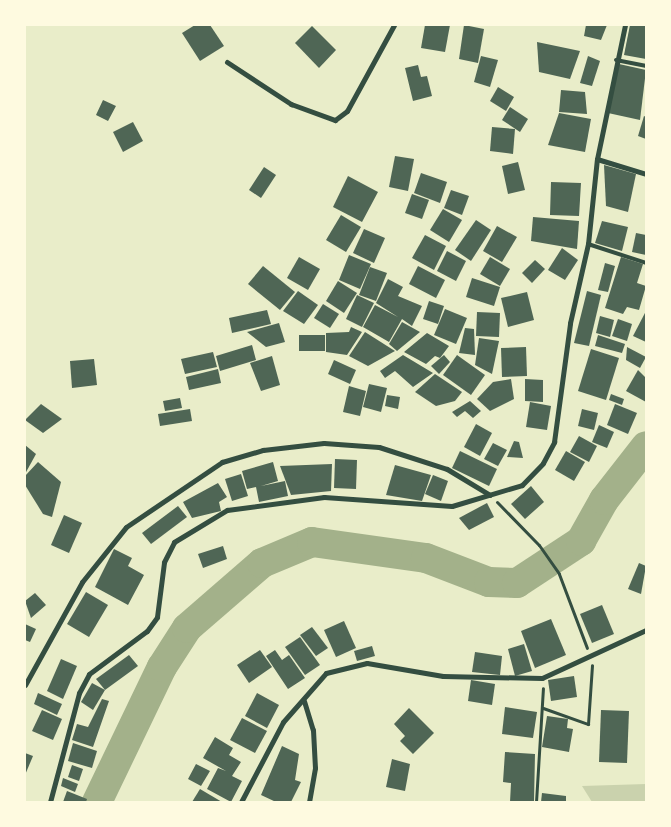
<!DOCTYPE html>
<html>
<head>
<meta charset="utf-8">
<style>
	body { margin:0 }
	#map { position:relative; width:671px; height:827px; overflow:hidden; background:#e9edc9; font-family:"Nunito Sans",sans-serif }
	div>[style] { position:absolute }
	.green>* { inset:0; background:#cad2ad }
	.river>* { height:30px; margin:-15px; padding:0 15px; transform-origin:15px; border-radius:15px; background:#a3b18a }
	.building>* { inset:0; background:#4f6655 }
	.path>* { height:3px; margin:-1.5px; padding:0 1.5px; transform-origin:1.5px; border-radius:1.5px; background:#344e41 }
	.service>* { height:4px; margin:-2px; padding:0 2px; transform-origin:2px; border-radius:2px; background:#344e41 }
	.minor>* { height:5px; margin:-2.5px; padding:0 2.5px; transform-origin:2.5px; border-radius:2.5px; background:#344e41 }
	span { translate:-50% -50%; white-space:nowrap; text-align:center; line-height:1.15; -webkit-text-stroke:4px #fefae0; paint-order:stroke }
	.frame { position:absolute; inset:0; border:26px solid #fefae0; pointer-events:none }
</style>
</head>
<body>
<div id="map">
	<div class="green">
		<i style="clip-path:polygon(646px 784px,646px 802px,592px 802px,582px 786px)"></i>
	</div>
	<div class="river">
		<i style="left:97px;top:802px;width:150px;rotate:-64.3deg"></i>
		<i style="left:162px;top:667px;width:46px;rotate:-57.3deg"></i>
		<i style="left:187px;top:628px;width:99px;rotate:-40.9deg"></i>
		<i style="left:262px;top:563px;width:54px;rotate:-22.8deg"></i>
		<i style="left:312px;top:542px;width:115px;rotate:8deg"></i>
		<i style="left:426px;top:558px;width:67px;rotate:20.9deg"></i>
		<i style="left:489px;top:582px;width:28px;rotate:2deg"></i>
		<i style="left:517px;top:583px;width:77px;rotate:-33.3deg"></i>
		<i style="left:581px;top:541px;width:47px;rotate:-60.7deg"></i>
		<i style="left:604px;top:500px;width:68px;rotate:-52.1deg"></i>
	</div>
	<div class="building">
		<i style="clip-path:polygon(195px 25px,210px 25px,224px 46px,200px 61px,182px 33px)"></i>
		<i style="clip-path:polygon(425px 25px,450px 25px,445px 52px,421px 48px)"></i>
		<i style="clip-path:polygon(464px 25px,484px 29px,478px 63px,459px 59px)"></i>
		<i style="clip-path:polygon(586px 25px,607px 25px,601px 40px,584px 36px)"></i>
		<i style="clip-path:polygon(630px 25px,646px 25px,646px 59px,624px 55px)"></i>
		<i style="clip-path:polygon(312px 26px,336px 50px,319px 68px,295px 43px)"></i>
		<i style="clip-path:polygon(537px 42px,580px 51px,570px 79px,539px 72px)"></i>
		<i style="clip-path:polygon(481px 56px,498px 60px,490px 87px,474px 82px)"></i>
		<i style="clip-path:polygon(588px 56px,600px 61px,592px 86px,580px 83px)"></i>
		<i style="clip-path:polygon(619px 64px,646px 70px,640px 120px,608px 113px)"></i>
		<i style="clip-path:polygon(418px 65px,421px 77px,427px 76px,432px 96px,413px 101px,405px 68px)"></i>
		<i style="clip-path:polygon(498px 87px,514px 97px,506px 111px,490px 101px)"></i>
		<i style="clip-path:polygon(561px 90px,585px 92px,587px 114px,559px 112px)"></i>
		<i style="clip-path:polygon(103px 100px,116px 106px,108px 121px,96px 115px)"></i>
		<i style="clip-path:polygon(510px 107px,528px 119px,520px 132px,502px 120px)"></i>
		<i style="clip-path:polygon(559px 113px,591px 119px,585px 152px,548px 145px)"></i>
		<i style="clip-path:polygon(644px 116px,646px 117px,646px 139px,638px 136px)"></i>
		<i style="clip-path:polygon(133px 122px,143px 141px,123px 152px,113px 132px)"></i>
		<i style="clip-path:polygon(492px 127px,515px 129px,513px 154px,490px 151px)"></i>
		<i style="clip-path:polygon(395px 156px,414px 159px,408px 191px,389px 187px)"></i>
		<i style="clip-path:polygon(518px 162px,525px 190px,508px 194px,502px 166px)"></i>
		<i style="clip-path:polygon(604px 165px,636px 174px,628px 212px,606px 206px)"></i>
		<i style="clip-path:polygon(264px 167px,276px 175px,261px 198px,249px 190px)"></i>
		<i style="clip-path:polygon(421px 173px,447px 182px,440px 203px,414px 193px)"></i>
		<i style="clip-path:polygon(348px 176px,378px 192px,362px 222px,333px 207px)"></i>
		<i style="clip-path:polygon(551px 182px,581px 183px,579px 216px,550px 215px)"></i>
		<i style="clip-path:polygon(451px 190px,469px 196px,462px 215px,444px 208px)"></i>
		<i style="clip-path:polygon(412px 194px,429px 200px,422px 219px,405px 213px)"></i>
		<i style="clip-path:polygon(443px 209px,462px 220px,449px 242px,430px 230px)"></i>
		<i style="clip-path:polygon(341px 215px,361px 227px,346px 252px,326px 240px)"></i>
		<i style="clip-path:polygon(533px 217px,579px 221px,577px 249px,531px 241px)"></i>
		<i style="clip-path:polygon(476px 220px,491px 230px,471px 261px,455px 250px)"></i>
		<i style="clip-path:polygon(602px 221px,628px 227px,622px 251px,595px 243px)"></i>
		<i style="clip-path:polygon(497px 226px,517px 237px,502px 262px,483px 251px)"></i>
		<i style="clip-path:polygon(364px 229px,385px 238px,374px 263px,353px 253px)"></i>
		<i style="clip-path:polygon(636px 233px,646px 235px,646px 255px,632px 252px)"></i>
		<i style="clip-path:polygon(425px 235px,446px 246px,434px 270px,412px 258px)"></i>
		<i style="clip-path:polygon(562px 248px,578px 260px,565px 280px,548px 270px)"></i>
		<i style="clip-path:polygon(447px 251px,466px 261px,456px 281px,437px 271px)"></i>
		<i style="clip-path:polygon(349px 255px,371px 264px,360px 289px,339px 280px)"></i>
		<i style="clip-path:polygon(299px 257px,320px 269px,308px 290px,287px 278px)"></i>
		<i style="clip-path:polygon(490px 257px,510px 269px,500px 286px,480px 274px)"></i>
		<i style="clip-path:polygon(621px 257px,643px 264px,637px 283px,646px 286px,639px 310px,627px 307px,623px 314px,605px 308px)"></i>
		<i style="clip-path:polygon(535px 260px,545px 269px,532px 283px,522px 273px)"></i>
		<i style="clip-path:polygon(605px 263px,615px 266px,608px 292px,598px 290px)"></i>
		<i style="clip-path:polygon(263px 266px,295px 292px,280px 310px,248px 284px)"></i>
		<i style="clip-path:polygon(418px 266px,445px 280px,436px 298px,409px 284px)"></i>
		<i style="clip-path:polygon(370px 267px,387px 273px,376px 301px,359px 295px)"></i>
		<i style="clip-path:polygon(472px 278px,500px 287px,494px 306px,466px 297px)"></i>
		<i style="clip-path:polygon(388px 279px,403px 287px,398px 296px,422px 306px,412px 326px,402px 319px,389px 342px,363px 327px,375px 305px,398px 317px,376px 303px)"></i>
		<i style="clip-path:polygon(338px 281px,357px 293px,344px 313px,326px 301px)"></i>
		<i style="clip-path:polygon(298px 291px,318px 305px,304px 324px,283px 311px)"></i>
		<i style="clip-path:polygon(587px 291px,601px 295px,589px 346px,574px 343px)"></i>
		<i style="clip-path:polygon(527px 292px,534px 320px,508px 327px,501px 298px)"></i>
		<i style="clip-path:polygon(357px 295px,374px 303px,362px 327px,346px 319px)"></i>
		<i style="clip-path:polygon(429px 301px,444px 306px,438px 324px,423px 319px)"></i>
		<i style="clip-path:polygon(323px 304px,339px 314px,330px 328px,314px 318px)"></i>
		<i style="clip-path:polygon(445px 309px,467px 318px,456px 344px,434px 335px)"></i>
		<i style="clip-path:polygon(267px 310px,271px 324px,232px 333px,229px 318px)"></i>
		<i style="clip-path:polygon(646px 311px,646px 342px,633px 336px)"></i>
		<i style="clip-path:polygon(477px 312px,500px 313px,499px 337px,476px 336px)"></i>
		<i style="clip-path:polygon(600px 316px,614px 320px,610px 337px,596px 333px)"></i>
		<i style="clip-path:polygon(618px 319px,632px 324px,627px 341px,612px 336px)"></i>
		<i style="clip-path:polygon(402px 322px,420px 332px,397px 351px,389px 344px)"></i>
		<i style="clip-path:polygon(279px 323px,285px 342px,266px 347px,247px 332px)"></i>
		<i style="clip-path:polygon(351px 327px,362px 332px,347px 355px,326px 352px,326px 333px,349px 332px)"></i>
		<i style="clip-path:polygon(465px 328px,474px 329px,475px 355px,459px 353px)"></i>
		<i style="clip-path:polygon(365px 332px,395px 351px,368px 366px,349px 356px)"></i>
		<i style="clip-path:polygon(427px 333px,449px 346px,440px 358px,435px 356px,426px 364px,404px 352px)"></i>
		<i style="clip-path:polygon(299px 335px,325px 335px,325px 351px,299px 351px)"></i>
		<i style="clip-path:polygon(598px 335px,625px 344px,622px 353px,595px 346px)"></i>
		<i style="clip-path:polygon(479px 338px,499px 341px,492px 374px,475px 365px)"></i>
		<i style="clip-path:polygon(252px 345px,256px 360px,220px 371px,216px 356px)"></i>
		<i style="clip-path:polygon(526px 347px,527px 376px,502px 377px,501px 348px)"></i>
		<i style="clip-path:polygon(627px 347px,646px 357px,640px 368px,626px 360px)"></i>
		<i style="clip-path:polygon(591px 349px,619px 358px,606px 400px,578px 391px)"></i>
		<i style="clip-path:polygon(213px 352px,217px 367px,185px 374px,181px 359px)"></i>
		<i style="clip-path:polygon(403px 355px,433px 373px,413px 387px,395px 371px,385px 378px,380px 371px)"></i>
		<i style="clip-path:polygon(444px 355px,450px 362px,439px 374px,431px 366px)"></i>
		<i style="clip-path:polygon(457px 355px,485px 375px,471px 395px,443px 375px)"></i>
		<i style="clip-path:polygon(272px 356px,280px 385px,261px 391px,250px 363px)"></i>
		<i style="clip-path:polygon(94px 359px,97px 385px,72px 388px,70px 361px)"></i>
		<i style="clip-path:polygon(334px 360px,356px 370px,350px 384px,328px 374px)"></i>
		<i style="clip-path:polygon(218px 369px,221px 383px,189px 390px,186px 377px)"></i>
		<i style="clip-path:polygon(638px 370px,646px 378px,646px 402px,626px 391px)"></i>
		<i style="clip-path:polygon(435px 374px,462px 392px,455px 401px,436px 406px,415px 392px)"></i>
		<i style="clip-path:polygon(511px 379px,514px 399px,490px 411px,477px 399px,493px 382px)"></i>
		<i style="clip-path:polygon(525px 379px,543px 380px,543px 402px,525px 401px)"></i>
		<i style="clip-path:polygon(369px 384px,387px 388px,381px 412px,363px 407px)"></i>
		<i style="clip-path:polygon(349px 386px,366px 391px,360px 416px,343px 412px)"></i>
		<i style="clip-path:polygon(611px 394px,624px 399px,622px 405px,609px 400px)"></i>
		<i style="clip-path:polygon(387px 395px,400px 397px,398px 409px,385px 406px)"></i>
		<i style="clip-path:polygon(180px 398px,182px 408px,165px 411px,163px 401px)"></i>
		<i style="clip-path:polygon(470px 401px,481px 411px,473px 418px,465px 411px,457px 417px,452px 412px)"></i>
		<i style="clip-path:polygon(530px 402px,551px 406px,547px 430px,526px 427px)"></i>
		<i style="clip-path:polygon(41px 404px,62px 419px,43px 433px,25px 420px)"></i>
		<i style="clip-path:polygon(615px 404px,637px 413px,628px 434px,607px 425px)"></i>
		<i style="clip-path:polygon(190px 409px,192px 421px,160px 426px,158px 414px)"></i>
		<i style="clip-path:polygon(582px 409px,598px 413px,594px 430px,578px 426px)"></i>
		<i style="clip-path:polygon(476px 424px,492px 433px,480px 456px,464px 447px)"></i>
		<i style="clip-path:polygon(599px 425px,614px 432px,607px 448px,592px 442px)"></i>
		<i style="clip-path:polygon(579px 436px,597px 446px,589px 462px,570px 452px)"></i>
		<i style="clip-path:polygon(514px 441px,519px 442px,523px 458px,507px 457px)"></i>
		<i style="clip-path:polygon(493px 443px,507px 450px,498px 466px,484px 459px)"></i>
		<i style="clip-path:polygon(25px 445px,36px 454px,25px 474px)"></i>
		<i style="clip-path:polygon(460px 451px,497px 469px,489px 486px,452px 468px)"></i>
		<i style="clip-path:polygon(566px 451px,585px 462px,574px 481px,555px 470px)"></i>
		<i style="clip-path:polygon(335px 459px,357px 460px,356px 489px,334px 488px)"></i>
		<i style="clip-path:polygon(38px 462px,61px 482px,52px 517px,43px 514px,25px 485px,25px 476px)"></i>
		<i style="clip-path:polygon(273px 462px,278px 481px,261px 486px,285px 481px,288px 496px,259px 502px,256px 487px,247px 489px,242px 471px)"></i>
		<i style="clip-path:polygon(332px 464px,331px 491px,291px 495px,280px 466px)"></i>
		<i style="clip-path:polygon(395px 465px,431px 475px,422px 501px,386px 495px)"></i>
		<i style="clip-path:polygon(241px 474px,248px 496px,232px 501px,225px 479px)"></i>
		<i style="clip-path:polygon(433px 475px,448px 481px,441px 501px,425px 494px)"></i>
		<i style="clip-path:polygon(218px 483px,227px 497px,219px 502px,221px 511px,192px 518px,183px 502px)"></i>
		<i style="clip-path:polygon(531px 486px,544px 502px,525px 519px,511px 504px)"></i>
		<i style="clip-path:polygon(487px 503px,494px 517px,469px 530px,459px 518px)"></i>
		<i style="clip-path:polygon(178px 506px,187px 517px,151px 544px,142px 533px)"></i>
		<i style="clip-path:polygon(64px 515px,82px 523px,69px 553px,51px 545px)"></i>
		<i style="clip-path:polygon(223px 546px,227px 559px,203px 568px,198px 554px)"></i>
		<i style="clip-path:polygon(114px 549px,132px 558px,128px 566px,144px 575px,128px 605px,95px 587px)"></i>
		<i style="clip-path:polygon(639px 563px,646px 566px,641px 594px,628px 589px)"></i>
		<i style="clip-path:polygon(86px 592px,108px 605px,89px 637px,67px 624px)"></i>
		<i style="clip-path:polygon(35px 593px,46px 605px,31px 618px,25px 601px)"></i>
		<i style="clip-path:polygon(602px 605px,614px 634px,592px 643px,580px 614px)"></i>
		<i style="clip-path:polygon(551px 619px,566px 655px,535px 668px,521px 631px)"></i>
		<i style="clip-path:polygon(344px 621px,356px 648px,336px 657px,324px 630px)"></i>
		<i style="clip-path:polygon(25px 624px,36px 629px,30px 642px,25px 640px)"></i>
		<i style="clip-path:polygon(312px 627px,328px 648px,316px 656px,300px 635px)"></i>
		<i style="clip-path:polygon(300px 637px,320px 665px,305px 675px,285px 647px)"></i>
		<i style="clip-path:polygon(524px 644px,532px 671px,515px 676px,508px 649px)"></i>
		<i style="clip-path:polygon(372px 646px,375px 656px,357px 661px,354px 651px)"></i>
		<i style="clip-path:polygon(260px 650px,272px 667px,249px 683px,237px 665px)"></i>
		<i style="clip-path:polygon(275px 650px,282px 660px,289px 655px,305px 678px,288px 689px,266px 656px)"></i>
		<i style="clip-path:polygon(475px 652px,502px 656px,500px 675px,472px 672px)"></i>
		<i style="clip-path:polygon(129px 655px,138px 666px,105px 690px,96px 679px)"></i>
		<i style="clip-path:polygon(61px 659px,77px 666px,63px 699px,47px 691px)"></i>
		<i style="clip-path:polygon(574px 676px,577px 697px,551px 701px,548px 680px)"></i>
		<i style="clip-path:polygon(471px 680px,495px 684px,492px 705px,468px 701px)"></i>
		<i style="clip-path:polygon(92px 683px,105px 690px,93px 710px,81px 702px)"></i>
		<i style="clip-path:polygon(38px 693px,62px 704px,57px 715px,34px 704px)"></i>
		<i style="clip-path:polygon(257px 693px,279px 705px,267px 728px,245px 716px)"></i>
		<i style="clip-path:polygon(102px 699px,109px 701px,93px 747px,72px 740px,77px 724px,88px 727px)"></i>
		<i style="clip-path:polygon(505px 707px,537px 712px,533px 738px,502px 734px)"></i>
		<i style="clip-path:polygon(409px 708px,434px 733px,413px 754px,400px 741px,405px 736px,394px 724px)"></i>
		<i style="clip-path:polygon(42px 710px,62px 719px,53px 740px,32px 731px)"></i>
		<i style="clip-path:polygon(601px 710px,629px 711px,627px 763px,599px 762px)"></i>
		<i style="clip-path:polygon(547px 716px,568px 719px,567px 728px,573px 729px,569px 752px,542px 747px)"></i>
		<i style="clip-path:polygon(242px 718px,267px 731px,255px 753px,230px 740px)"></i>
		<i style="clip-path:polygon(215px 737px,233px 748px,229px 755px,241px 762px,232px 776px,242px 781px,231px 802px,207px 789px,218px 768px,226px 771px,203px 758px)"></i>
		<i style="clip-path:polygon(73px 743px,97px 751px,92px 768px,68px 761px)"></i>
		<i style="clip-path:polygon(282px 746px,299px 754px,295px 780px,301px 782px,291px 802px,276px 802px,261px 795px)"></i>
		<i style="clip-path:polygon(505px 752px,535px 754px,534px 802px,510px 802px,511px 783px,503px 782px)"></i>
		<i style="clip-path:polygon(25px 753px,33px 756px,25px 775px)"></i>
		<i style="clip-path:polygon(392px 759px,410px 764px,405px 791px,386px 787px)"></i>
		<i style="clip-path:polygon(196px 764px,210px 771px,201px 786px,188px 779px)"></i>
		<i style="clip-path:polygon(72px 765px,83px 769px,79px 781px,68px 777px)"></i>
		<i style="clip-path:polygon(63px 778px,78px 784px,75px 792px,61px 786px)"></i>
		<i style="clip-path:polygon(200px 789px,222px 802px,192px 802px)"></i>
		<i style="clip-path:polygon(67px 791px,87px 799px,86px 802px,63px 802px)"></i>
		<i style="clip-path:polygon(542px 793px,566px 796px,566px 802px,541px 802px)"></i>
	</div>
	<div class="path">
		<i style="left:497px;top:502px;width:60px;rotate:45.7deg"></i>
		<i style="left:539px;top:545px;width:35px;rotate:55deg"></i>
		<i style="left:559px;top:574px;width:79px;rotate:69.3deg"></i>
		<i style="left:543px;top:708px;width:48px;rotate:19.6deg"></i>
		<i style="left:588px;top:724px;width:59px;rotate:-86.1deg"></i>
		<i style="left:536px;top:802px;width:114px;rotate:-86.5deg"></i>
	</div>
	<div class="service">
		<i style="left:616px;top:60px;width:31px;rotate:11deg"></i>
		<i style="left:588px;top:244px;width:61px;rotate:18.1deg"></i>
	</div>
	<div class="minor">
		<i style="left:227px;top:62px;width:77px;rotate:33.3deg"></i>
		<i style="left:291px;top:104px;width:47px;rotate:20deg"></i>
		<i style="left:335px;top:120px;width:15px;rotate:-37deg"></i>
		<i style="left:347px;top:111px;width:98px;rotate:-61.3deg"></i>
		<i style="left:597px;top:159px;width:51px;rotate:17deg"></i>
		<i style="left:25px;top:685px;width:118px;rotate:-61deg"></i>
		<i style="left:82px;top:582px;width:70px;rotate:-51.3deg"></i>
		<i style="left:126px;top:527px;width:116px;rotate:-34.1deg"></i>
		<i style="left:222px;top:462px;width:43px;rotate:-16.3deg"></i>
		<i style="left:263px;top:450px;width:61px;rotate:-6.5deg"></i>
		<i style="left:324px;top:443px;width:55px;rotate:4.2deg"></i>
		<i style="left:379px;top:447px;width:71px;rotate:17.9deg"></i>
		<i style="left:447px;top:469px;width:50px;rotate:31.2deg"></i>
		<i style="left:304px;top:701px;width:30px;rotate:73deg"></i>
		<i style="left:313px;top:730px;width:38px;rotate:87deg"></i>
		<i style="left:315px;top:768px;width:35px;rotate:100deg"></i>
		<i style="left:50px;top:802px;width:113px;rotate:-75.1deg"></i>
		<i style="left:79px;top:693px;width:21px;rotate:-62deg"></i>
		<i style="left:89px;top:674px;width:72px;rotate:-36.6deg"></i>
		<i style="left:147px;top:631px;width:17px;rotate:-54deg"></i>
		<i style="left:157px;top:617px;width:55px;rotate:-82.7deg"></i>
		<i style="left:164px;top:562px;width:22px;rotate:-63deg"></i>
		<i style="left:174px;top:542px;width:62px;rotate:-31.1deg"></i>
		<i style="left:227px;top:510px;width:98px;rotate:-7.6deg"></i>
		<i style="left:324px;top:497px;width:128px;rotate:4deg"></i>
		<i style="left:452px;top:506px;width:73px;rotate:-16.7deg"></i>
		<i style="left:522px;top:485px;width:30px;rotate:-46deg"></i>
		<i style="left:543px;top:463px;width:24px;rotate:-62deg"></i>
		<i style="left:554px;top:442px;width:120px;rotate:-82.3deg"></i>
		<i style="left:570px;top:323px;width:81px;rotate:-77.2deg"></i>
		<i style="left:588px;top:244px;width:85px;rotate:-84deg"></i>
		<i style="left:597px;top:159px;width:137px;rotate:-78.2deg"></i>
		<i style="left:241px;top:802px;width:90px;rotate:-62.3deg"></i>
		<i style="left:283px;top:722px;width:65px;rotate:-48.7deg"></i>
		<i style="left:326px;top:673px;width:42px;rotate:-13.7deg"></i>
		<i style="left:367px;top:663px;width:77px;rotate:9.7deg"></i>
		<i style="left:443px;top:676px;width:99px;rotate:1.2deg"></i>
		<i style="left:542px;top:678px;width:115px;rotate:-24.8deg"></i>
	</div>
	<div class="frame"></div>
</div>
</body>
</html>
